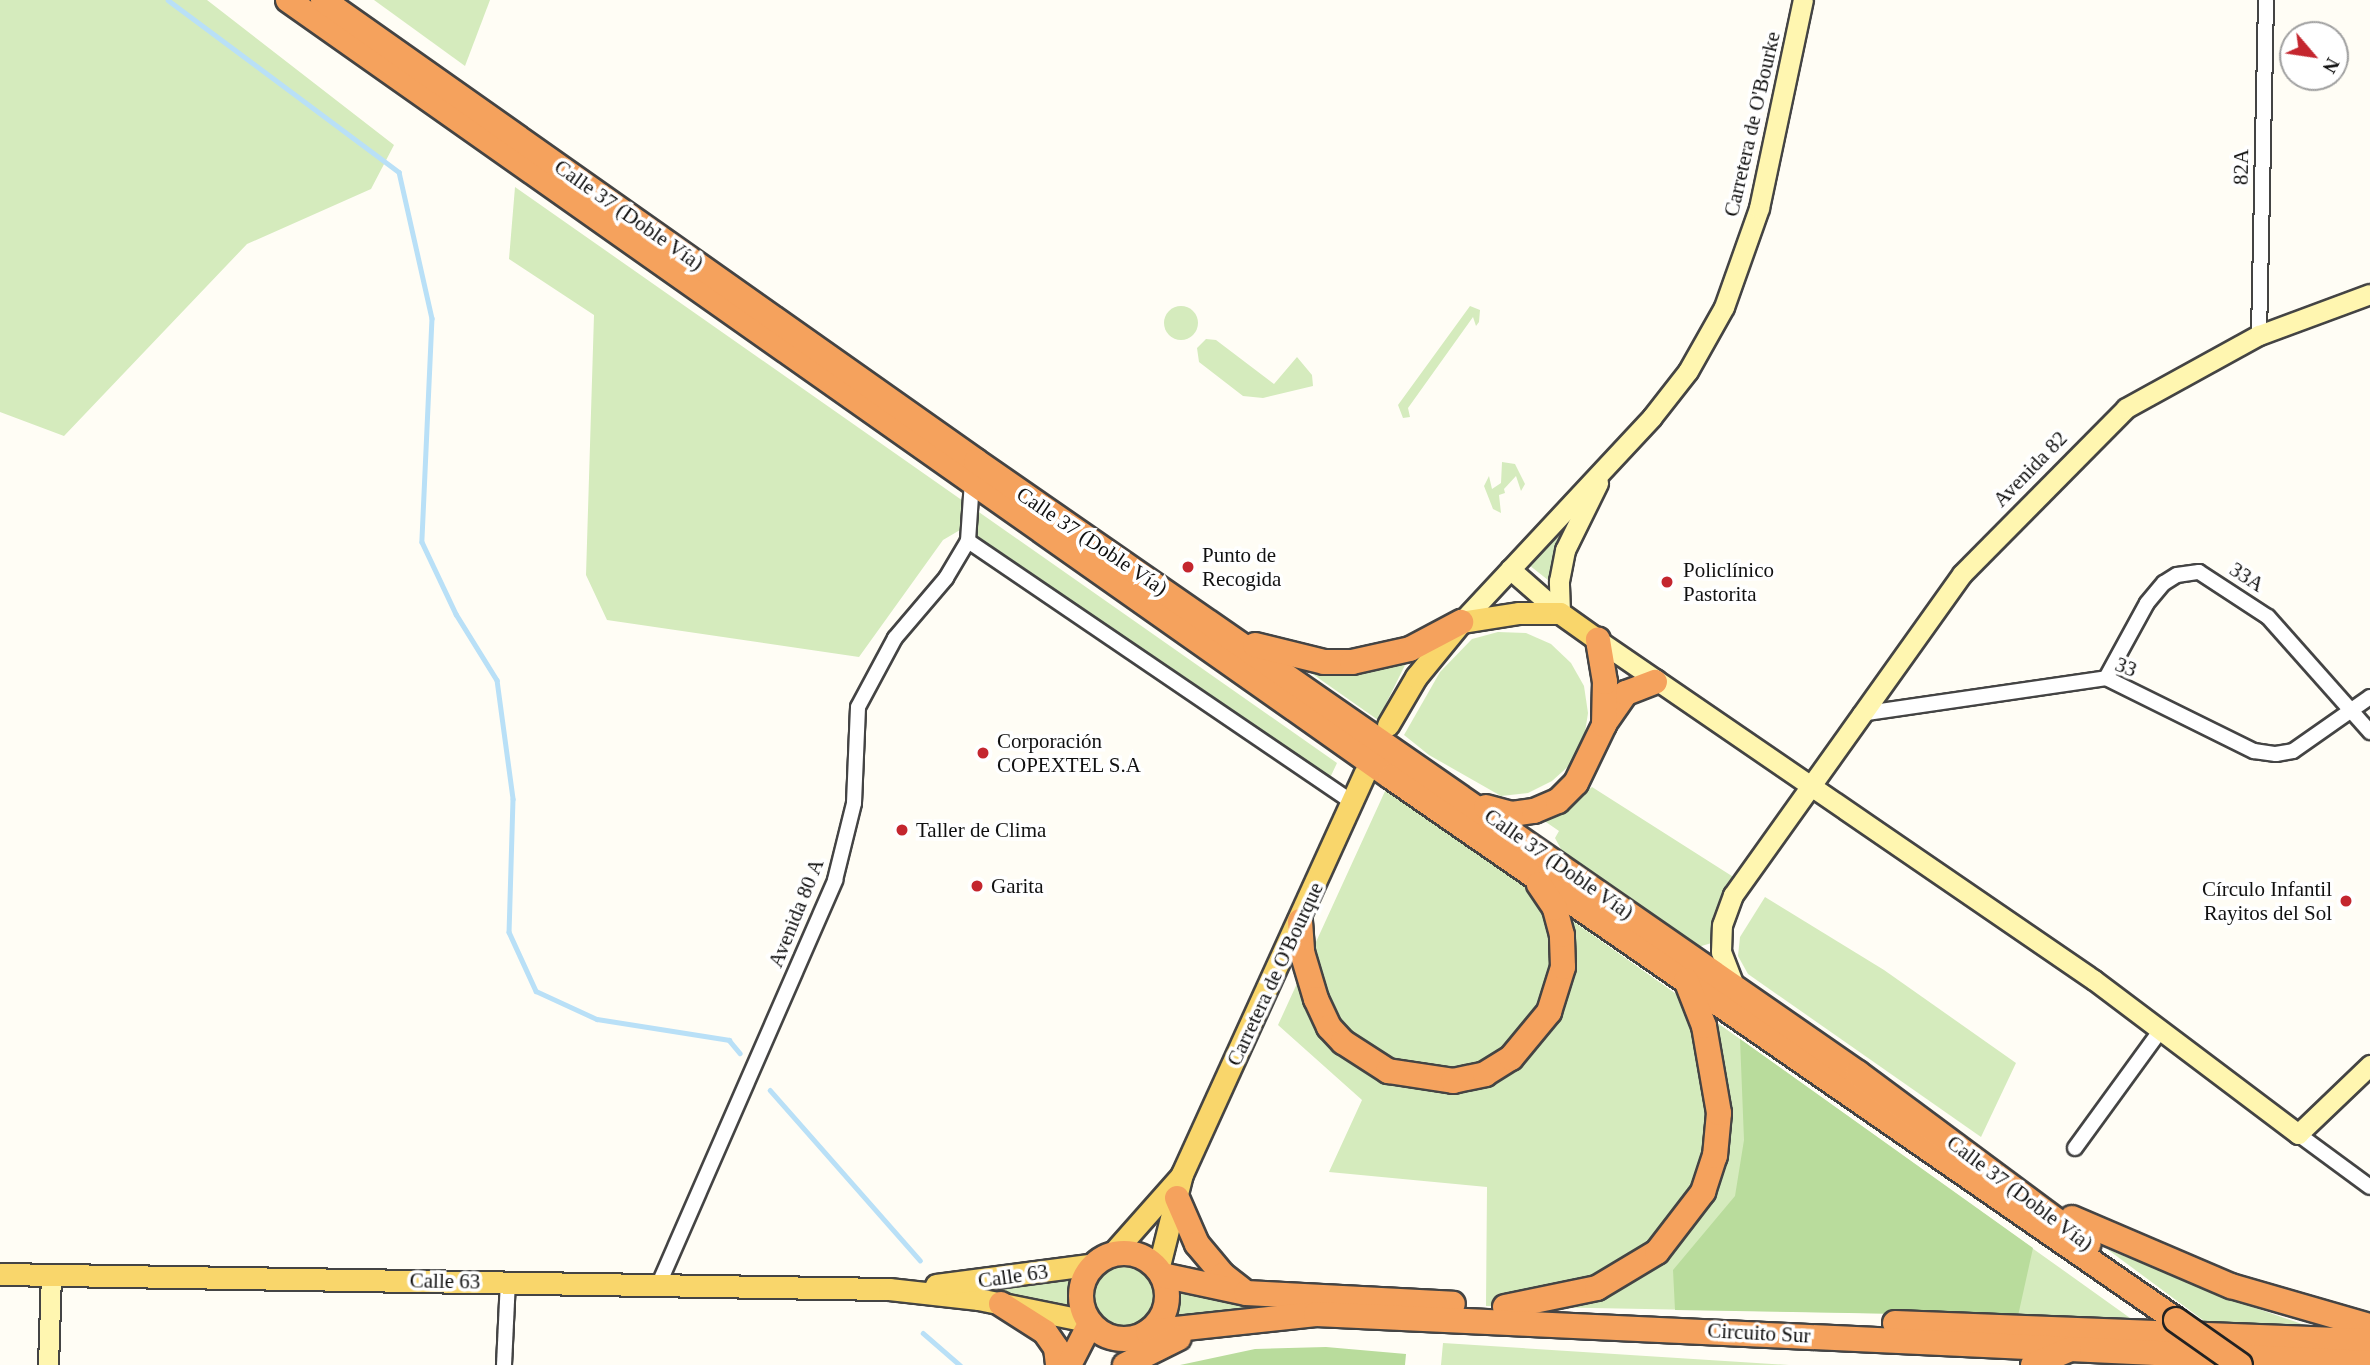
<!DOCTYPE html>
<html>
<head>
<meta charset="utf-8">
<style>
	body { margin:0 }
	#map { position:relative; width:2370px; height:1365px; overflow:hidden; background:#fffdf5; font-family:"Times New Roman",serif }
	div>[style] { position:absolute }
	.green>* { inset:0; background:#d5ebbd }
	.round { border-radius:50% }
	.forest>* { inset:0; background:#b9dc9c }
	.stream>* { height:4.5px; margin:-2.25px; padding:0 2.25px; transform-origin:2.25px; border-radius:2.25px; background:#b9e0f7 }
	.roads { filter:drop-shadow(2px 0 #444) drop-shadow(-2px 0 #444) drop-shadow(0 2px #444) drop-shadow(0 -2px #444) }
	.street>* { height:14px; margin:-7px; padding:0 7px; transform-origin:7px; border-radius:7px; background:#fff }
	.secondary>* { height:19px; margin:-9.5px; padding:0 9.5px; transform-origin:9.5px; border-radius:9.5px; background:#fff6b0 }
	.primary>* { height:21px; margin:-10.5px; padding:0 10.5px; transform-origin:10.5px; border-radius:10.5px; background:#f9d66b }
	.highway>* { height:24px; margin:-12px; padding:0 12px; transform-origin:12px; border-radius:12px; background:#f5a25d }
	.highway>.ring { margin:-12px; padding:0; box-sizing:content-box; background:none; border:24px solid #f5a25d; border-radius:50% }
	.bridges { filter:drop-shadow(2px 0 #222) drop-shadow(-2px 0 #222) drop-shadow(0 2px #222) drop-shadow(0 -2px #222) }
	.highway-bridge>* { height:24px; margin:-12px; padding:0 12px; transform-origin:12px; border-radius:12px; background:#f5a25d }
	.dots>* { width:19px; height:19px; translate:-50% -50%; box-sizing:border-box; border:4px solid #fff; border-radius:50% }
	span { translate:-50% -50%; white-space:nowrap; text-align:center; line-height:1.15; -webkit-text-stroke:7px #fff; paint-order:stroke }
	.street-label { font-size:21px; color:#111 }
	.poi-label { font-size:21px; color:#111 }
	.left { translate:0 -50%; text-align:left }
	.right { translate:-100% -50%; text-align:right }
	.north { position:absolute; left:2279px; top:21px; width:70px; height:70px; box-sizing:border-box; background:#fff; border:2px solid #a0a0a0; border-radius:50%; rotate:119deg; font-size:19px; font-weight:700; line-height:28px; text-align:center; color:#111 }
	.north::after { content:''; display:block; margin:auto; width:24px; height:32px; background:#c4262e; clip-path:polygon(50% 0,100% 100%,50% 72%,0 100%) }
</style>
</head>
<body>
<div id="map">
	<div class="green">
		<i style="clip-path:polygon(0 0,207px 0,394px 145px,371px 189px,247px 244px,64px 436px,0 412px)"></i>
		<i style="clip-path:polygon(374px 0,490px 0,465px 66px)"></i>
		<i style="clip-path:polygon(515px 187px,1337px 763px,1328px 782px,960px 530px,943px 540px,859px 657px,607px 620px,586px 575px,594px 315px,509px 259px)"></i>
		<i style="clip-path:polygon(1470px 306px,1480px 310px,1479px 322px,1476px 326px,1473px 317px,1408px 408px,1410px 417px,1403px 418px,1398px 405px)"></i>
		<i class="round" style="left:1164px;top:306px;width:34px;height:34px"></i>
		<i style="clip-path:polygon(1206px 339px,1216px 340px,1274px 384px,1297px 357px,1312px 375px,1313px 386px,1263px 398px,1243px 396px,1199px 362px,1197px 348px)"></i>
		<i style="clip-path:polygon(1502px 462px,1515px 464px,1525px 484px,1521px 491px,1516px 476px,1504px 489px,1505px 493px,1499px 495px,1501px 513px,1493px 509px,1484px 486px,1489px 476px,1492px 489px,1501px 483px)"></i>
		<i style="clip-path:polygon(1566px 529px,1554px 551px,1548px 580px,1529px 565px)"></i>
		<i style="clip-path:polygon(1498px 632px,1526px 633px,1551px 644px,1571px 663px,1584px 686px,1588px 713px,1584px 739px,1572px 763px,1552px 781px,1528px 793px,1501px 796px,1429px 755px,1404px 735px,1440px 672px,1472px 639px)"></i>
		<i style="clip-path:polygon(1407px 661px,1378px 720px,1304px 668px)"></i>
		<i style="clip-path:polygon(1592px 787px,1735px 878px,1715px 942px,1698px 947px,1568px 862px,1555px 838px,1559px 831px,1543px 820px,1557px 816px)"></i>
		<i style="clip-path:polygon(1386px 789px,1740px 1039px,2130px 1318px,1486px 1306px,1487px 1187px,1329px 1172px,1362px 1100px,1278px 1025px)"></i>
		<i style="clip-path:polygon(1765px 897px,1884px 970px,2016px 1063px,1981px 1137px,1748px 974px,1738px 956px,1740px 937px)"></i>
		<i style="clip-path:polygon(2107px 1249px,2221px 1296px,2325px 1332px,2211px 1326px)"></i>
		<i class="round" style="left:1091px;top:1263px;width:66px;height:66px"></i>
		<i style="clip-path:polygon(1070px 1276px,1068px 1311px,984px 1291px)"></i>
		<i style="clip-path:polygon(1179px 1283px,1285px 1304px,1174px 1320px)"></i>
		<i style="clip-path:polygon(1443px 1343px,1789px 1365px,1441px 1365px)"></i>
	</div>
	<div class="forest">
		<i style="clip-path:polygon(1740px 1039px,2033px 1248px,2018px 1316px,1675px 1310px,1673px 1270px,1735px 1196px,1744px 1140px)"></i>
		<i style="clip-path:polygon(1326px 1347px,1406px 1354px,1405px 1365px,1180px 1365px,1255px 1349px)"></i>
	</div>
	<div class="stream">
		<i style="left:168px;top:0;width:288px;rotate:36.7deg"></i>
		<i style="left:399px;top:172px;width:150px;rotate:77.3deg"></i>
		<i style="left:432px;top:318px;width:224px;rotate:92.6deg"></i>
		<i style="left:422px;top:542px;width:80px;rotate:64.7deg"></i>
		<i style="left:456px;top:614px;width:78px;rotate:58.2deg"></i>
		<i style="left:497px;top:680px;width:120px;rotate:82.3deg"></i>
		<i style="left:513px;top:799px;width:133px;rotate:91.7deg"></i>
		<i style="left:509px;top:932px;width:65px;rotate:65.4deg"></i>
		<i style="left:536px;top:991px;width:67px;rotate:24.7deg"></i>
		<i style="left:597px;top:1019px;width:134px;rotate:9deg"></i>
		<i style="left:729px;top:1040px;width:17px;rotate:50deg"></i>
		<i style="left:770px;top:1090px;width:227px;rotate:48.6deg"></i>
		<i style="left:923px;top:1333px;width:49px;rotate:40.9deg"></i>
	</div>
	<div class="roads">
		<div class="street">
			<i style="left:2259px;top:335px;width:335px;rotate:-88.8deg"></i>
			<i style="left:968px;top:541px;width:464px;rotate:34.2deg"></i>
			<i style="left:2106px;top:678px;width:85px;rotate:-61.3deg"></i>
			<i style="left:2147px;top:603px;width:26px;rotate:-50deg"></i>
			<i style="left:2164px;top:583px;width:15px;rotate:-32deg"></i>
			<i style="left:2177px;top:575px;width:22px;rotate:-8deg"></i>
			<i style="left:2199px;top:572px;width:82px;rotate:33.1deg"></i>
			<i style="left:2268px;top:617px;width:154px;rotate:48.4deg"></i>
			<i style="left:1860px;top:714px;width:249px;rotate:-8.3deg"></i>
			<i style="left:2106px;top:678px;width:165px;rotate:26.3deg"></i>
			<i style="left:2254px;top:751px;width:22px;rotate:8deg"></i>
			<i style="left:2276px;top:754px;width:17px;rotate:-10deg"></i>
			<i style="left:2293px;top:751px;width:94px;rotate:-35deg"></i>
			<i style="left:2298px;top:1134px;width:89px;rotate:36.4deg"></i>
			<i style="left:2075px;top:1148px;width:145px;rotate:-54deg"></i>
			<i style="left:658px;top:1286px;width:443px;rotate:-66.4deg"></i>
			<i style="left:835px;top:880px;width:79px;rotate:-76.1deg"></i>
			<i style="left:854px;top:803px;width:96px;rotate:-87.6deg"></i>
			<i style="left:858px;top:707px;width:78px;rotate:-61.8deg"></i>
			<i style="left:895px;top:638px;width:79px;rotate:-49.6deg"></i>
			<i style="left:946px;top:578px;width:43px;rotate:-59.3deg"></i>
			<i style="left:968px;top:541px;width:60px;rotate:-86.2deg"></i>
			<i style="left:504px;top:1365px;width:84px;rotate:-87.3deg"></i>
		</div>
		<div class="secondary">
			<i style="left:1510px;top:569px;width:67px;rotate:41.3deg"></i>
			<i style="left:1560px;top:613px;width:32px;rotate:-92deg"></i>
			<i style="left:1559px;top:581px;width:32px;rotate:-79deg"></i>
			<i style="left:1565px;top:550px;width:75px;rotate:-63.8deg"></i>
			<i style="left:1461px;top:622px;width:280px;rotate:-47deg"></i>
			<i style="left:1652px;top:417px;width:58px;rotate:-52deg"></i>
			<i style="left:1688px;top:371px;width:73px;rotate:-60.6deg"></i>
			<i style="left:1724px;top:307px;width:105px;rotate:-70.5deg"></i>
			<i style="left:1759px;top:208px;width:213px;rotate:-78.1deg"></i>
			<i style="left:1598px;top:640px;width:601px;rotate:34.43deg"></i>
			<i style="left:2094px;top:980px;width:256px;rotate:37deg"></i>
			<i style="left:2298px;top:1134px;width:100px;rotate:-43.8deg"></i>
			<i style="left:1735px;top:988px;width:39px;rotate:-111deg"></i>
			<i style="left:1721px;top:952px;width:27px;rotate:-88deg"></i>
			<i style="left:1722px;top:925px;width:32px;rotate:-70deg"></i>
			<i style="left:1733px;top:895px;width:394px;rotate:-54.5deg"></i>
			<i style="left:1962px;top:574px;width:233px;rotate:-45.3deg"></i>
			<i style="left:2126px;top:408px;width:152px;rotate:-28.8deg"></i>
			<i style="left:2259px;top:335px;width:118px;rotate:-20.3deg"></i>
			<i style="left:48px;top:1365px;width:91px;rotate:-88.1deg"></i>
		</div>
		<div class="primary">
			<i style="left:1388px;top:725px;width:56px;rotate:-59.7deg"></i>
			<i style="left:1416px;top:677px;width:71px;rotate:-50.7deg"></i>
			<i style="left:1461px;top:622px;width:59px;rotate:-8.8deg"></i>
			<i style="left:1519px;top:613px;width:41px"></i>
			<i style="left:1560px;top:613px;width:47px;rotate:35.4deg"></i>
			<i style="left:1112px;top:1254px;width:104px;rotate:-48.5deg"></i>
			<i style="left:1158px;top:1270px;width:99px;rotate:-76deg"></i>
			<i style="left:1182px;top:1174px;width:441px;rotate:-65.5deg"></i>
			<i style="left:0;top:1274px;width:889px;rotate:0.97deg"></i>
			<i style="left:889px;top:1289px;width:90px;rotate:6.4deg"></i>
			<i style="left:978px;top:1299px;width:111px;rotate:11.4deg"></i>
			<i style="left:936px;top:1285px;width:160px;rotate:-7.5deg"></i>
		</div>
		<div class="highway">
			<i style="left:288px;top:0;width:1349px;rotate:35.16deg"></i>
			<i style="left:1391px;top:777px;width:955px;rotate:34.67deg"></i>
			<i style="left:323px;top:0;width:799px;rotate:35.22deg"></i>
			<i style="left:976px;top:461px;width:1074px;rotate:34.76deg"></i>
			<i style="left:1858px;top:1073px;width:287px;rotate:36.6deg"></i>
			<i style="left:1255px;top:645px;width:71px;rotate:13.8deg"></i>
			<i style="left:1324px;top:662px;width:28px"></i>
			<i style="left:1352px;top:662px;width:59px;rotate:-12.6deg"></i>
			<i style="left:1410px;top:649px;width:58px;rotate:-27.9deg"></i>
			<i style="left:1604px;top:724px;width:38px;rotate:-55deg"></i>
			<i style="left:1626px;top:693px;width:31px;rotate:-21deg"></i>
			<i style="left:1486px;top:807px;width:27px;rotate:15deg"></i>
			<i style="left:1512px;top:814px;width:22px;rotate:-8deg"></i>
			<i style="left:1534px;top:811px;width:26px;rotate:-23deg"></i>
			<i style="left:1558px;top:801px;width:25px;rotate:-45deg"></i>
			<i style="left:1576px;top:783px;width:64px;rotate:-64.2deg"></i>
			<i style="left:1604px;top:725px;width:43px;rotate:-88.7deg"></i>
			<i style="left:1605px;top:682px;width:43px;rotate:-99.5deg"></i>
			<i style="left:1300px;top:921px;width:31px;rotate:86deg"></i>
			<i style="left:1302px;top:952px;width:49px;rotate:73.4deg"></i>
			<i style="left:1316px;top:999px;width:31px;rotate:65deg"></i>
			<i style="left:1329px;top:1027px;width:21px;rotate:47deg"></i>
			<i style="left:1343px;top:1042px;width:54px;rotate:32.8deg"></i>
			<i style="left:1388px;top:1071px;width:66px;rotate:8.7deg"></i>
			<i style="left:1453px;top:1081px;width:33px;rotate:-12deg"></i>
			<i style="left:1485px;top:1074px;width:31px;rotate:-32deg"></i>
			<i style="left:1511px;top:1058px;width:60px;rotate:-50.4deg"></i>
			<i style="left:1549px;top:1012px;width:47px;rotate:-72.7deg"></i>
			<i style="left:1563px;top:967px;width:32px;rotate:-92deg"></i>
			<i style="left:1562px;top:935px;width:28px;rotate:-105deg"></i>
			<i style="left:1555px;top:908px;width:29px;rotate:-124deg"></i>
			<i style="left:1177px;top:1198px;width:50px;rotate:66.5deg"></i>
			<i style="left:1197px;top:1244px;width:40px;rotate:50deg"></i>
			<i style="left:1223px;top:1275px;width:24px;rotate:38deg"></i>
			<i style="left:2072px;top:1218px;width:173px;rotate:23.2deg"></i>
			<i style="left:2231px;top:1286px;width:145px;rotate:16.1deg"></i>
			<i class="ring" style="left:1081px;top:1253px;width:62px;height:62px"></i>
			<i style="left:1162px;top:1275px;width:86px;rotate:12.1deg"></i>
			<i style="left:1246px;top:1293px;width:207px;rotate:3deg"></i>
			<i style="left:1001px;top:1304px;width:52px;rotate:32.5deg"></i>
			<i style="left:1045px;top:1332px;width:19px;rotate:55deg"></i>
			<i style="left:1056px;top:1348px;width:17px;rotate:83deg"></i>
			<i style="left:1505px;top:1307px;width:94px;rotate:-11.7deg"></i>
			<i style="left:1597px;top:1288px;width:70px;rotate:-31deg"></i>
			<i style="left:1657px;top:1252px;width:76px;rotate:-52.5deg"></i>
			<i style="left:1703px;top:1192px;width:38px;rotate:-72deg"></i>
			<i style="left:1715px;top:1156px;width:43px;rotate:-84.7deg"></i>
			<i style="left:1719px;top:1113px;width:88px;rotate:-99.8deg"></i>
			<i style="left:1704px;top:1026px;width:49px;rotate:-111.4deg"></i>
			<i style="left:1895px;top:1323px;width:475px;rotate:2.2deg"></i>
			<i style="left:1148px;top:1332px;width:169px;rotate:-6.1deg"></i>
			<i style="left:1316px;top:1314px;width:1055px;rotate:2.66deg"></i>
			<i style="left:1069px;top:1365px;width:46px;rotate:-62.9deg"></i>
			<i style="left:1125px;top:1365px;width:60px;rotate:-26.6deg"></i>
			<i style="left:2033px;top:1365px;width:39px;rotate:-23deg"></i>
		</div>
	</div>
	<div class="bridges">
		<div class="highway-bridge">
			<i style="left:2176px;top:1320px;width:78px;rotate:35.1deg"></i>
		</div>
	</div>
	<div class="dots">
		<i style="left:1188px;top:567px;background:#c4262e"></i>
		<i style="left:1667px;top:582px;background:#c4262e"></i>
		<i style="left:983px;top:753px;background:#c4262e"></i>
		<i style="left:902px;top:830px;background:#c4262e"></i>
		<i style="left:977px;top:886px;background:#c4262e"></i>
		<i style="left:2346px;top:901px;background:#c4262e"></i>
	</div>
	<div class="street-label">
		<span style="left:1752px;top:124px;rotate:-77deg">Carretera de O'Bourke</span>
		<span style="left:2241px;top:167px;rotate:-89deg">82A</span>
		<span style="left:629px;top:215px;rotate:35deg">Calle 37 (Doble Vía)</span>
		<span style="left:2030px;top:469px;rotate:-46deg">Avenida 82</span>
		<span style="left:1092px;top:541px;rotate:34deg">Calle 37 (Doble Vía)</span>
		<span style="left:2247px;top:577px;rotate:33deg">33A</span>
		<span style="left:2126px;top:667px;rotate:21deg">33</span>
		<span style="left:1559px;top:864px;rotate:35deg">Calle 37 (Doble Vía)</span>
		<span style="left:796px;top:913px;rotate:-68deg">Avenida 80 A</span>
		<span style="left:1275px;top:974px;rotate:-65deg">Carretera de O'Bourque</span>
		<span style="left:2020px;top:1193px;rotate:37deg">Calle 37 (Doble Vía)</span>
		<span style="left:1013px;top:1276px;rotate:-8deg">Calle 63</span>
		<span style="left:445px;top:1281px;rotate:1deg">Calle 63</span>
		<span style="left:1759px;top:1333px;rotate:3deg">Circuito Sur</span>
	</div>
	<div class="poi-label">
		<span class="left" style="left:1202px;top:567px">Punto de<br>Recogida</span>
		<span class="left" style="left:1683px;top:582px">Policlínico<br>Pastorita</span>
		<span class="left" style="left:997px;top:753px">Corporación<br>COPEXTEL S.A</span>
		<span class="left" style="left:916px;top:830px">Taller de Clima</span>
		<span class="left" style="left:991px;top:886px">Garita</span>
		<span class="right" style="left:2332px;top:901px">Círculo Infantil<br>Rayitos del Sol</span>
	</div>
	<div class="north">N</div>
</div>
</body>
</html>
